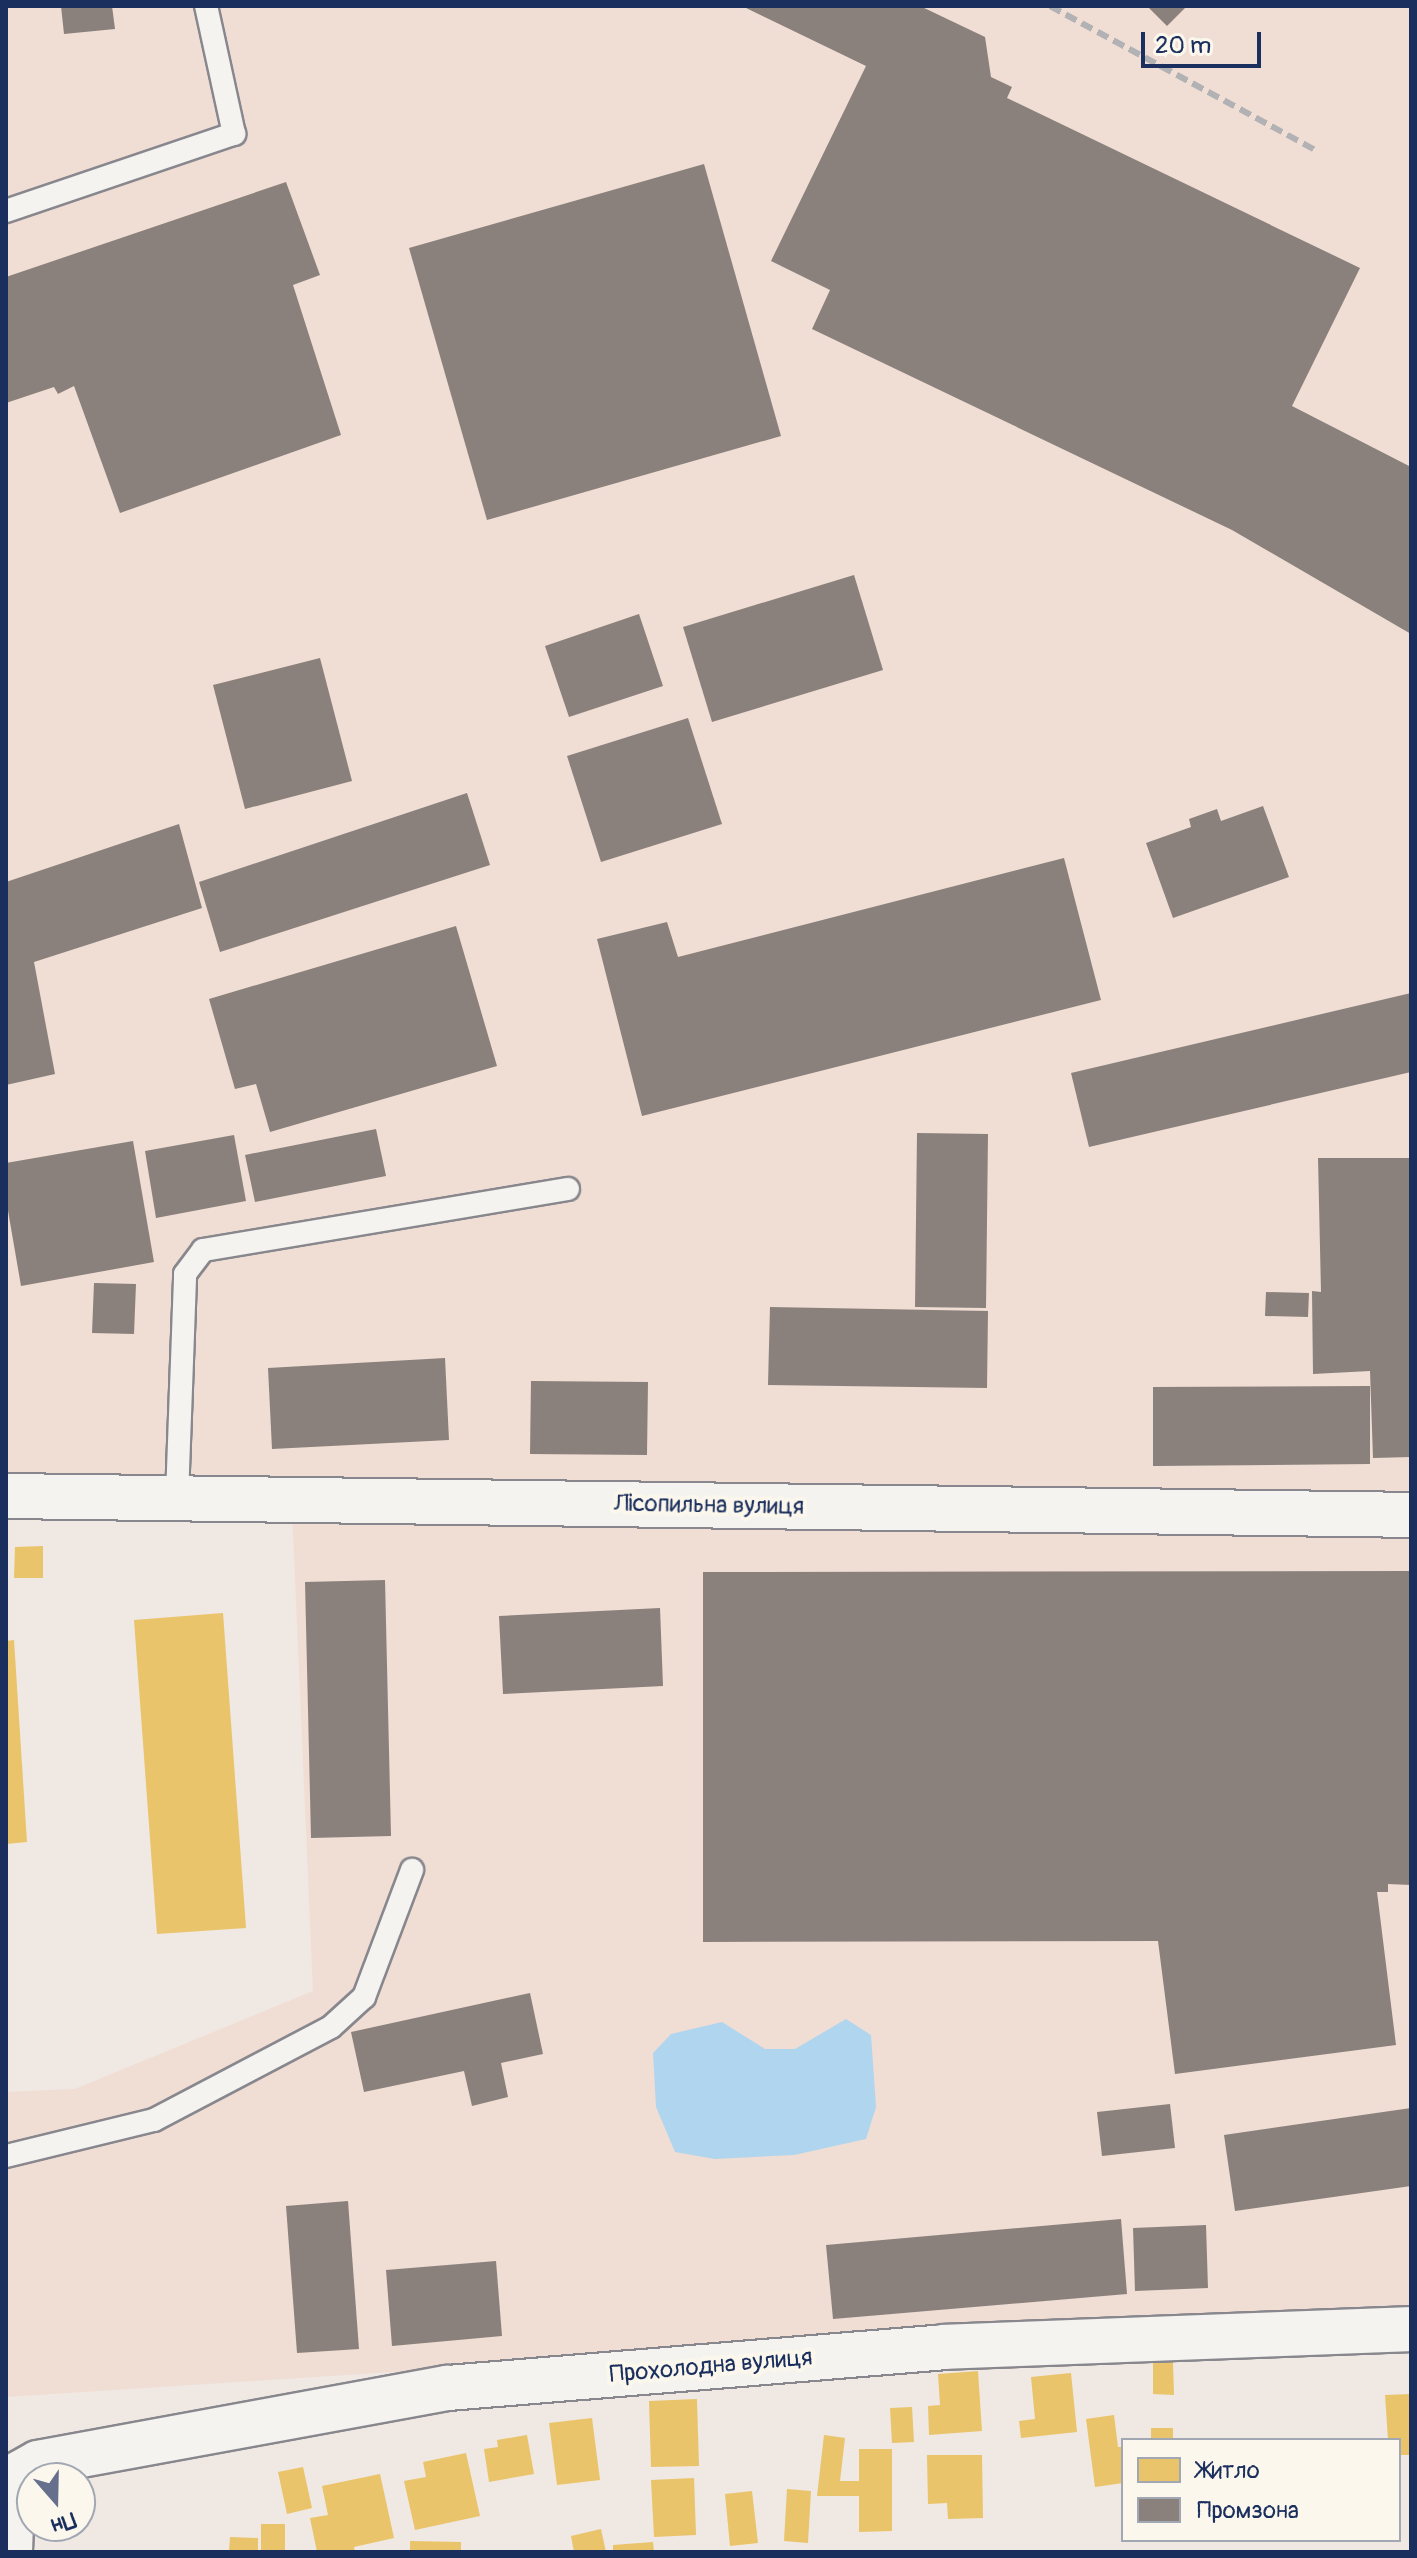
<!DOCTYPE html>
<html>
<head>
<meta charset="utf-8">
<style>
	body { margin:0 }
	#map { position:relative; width:1417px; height:2558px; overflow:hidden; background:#f0e8e2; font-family:Pangolin,sans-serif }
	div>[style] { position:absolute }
	.built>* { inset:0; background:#f0ddd4 }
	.water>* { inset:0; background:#b0d5ee }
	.homes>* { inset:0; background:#e9c46a }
	.industry>* { inset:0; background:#8a817c }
	.roads { filter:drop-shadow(2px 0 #87878d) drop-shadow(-2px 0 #87878d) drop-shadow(0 2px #87878d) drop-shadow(0 -2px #87878d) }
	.service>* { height:22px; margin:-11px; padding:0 11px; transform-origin:11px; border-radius:11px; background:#f5f3ef }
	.minor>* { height:44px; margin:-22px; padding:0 22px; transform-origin:22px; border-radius:22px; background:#f5f3ef }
	.rail>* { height:6px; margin-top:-3px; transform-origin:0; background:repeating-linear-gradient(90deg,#b2b2b5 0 12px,transparent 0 18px) }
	span { translate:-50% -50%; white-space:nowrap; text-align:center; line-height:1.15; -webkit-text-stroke:8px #fbf7ec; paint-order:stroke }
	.street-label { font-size:24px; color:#1b2f5e }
	.frame { position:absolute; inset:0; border:8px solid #1b2f5e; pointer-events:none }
	.legend { position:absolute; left:1121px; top:2438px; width:280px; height:104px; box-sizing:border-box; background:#fbf7ec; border:2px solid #a1a7b3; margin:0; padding:10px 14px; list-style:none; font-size:24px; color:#1b2f5e }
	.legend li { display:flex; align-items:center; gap:16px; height:40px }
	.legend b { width:40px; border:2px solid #a1a7b3 }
	.north { position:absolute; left:16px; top:2462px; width:80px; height:80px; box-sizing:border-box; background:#fbf7ec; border:2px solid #a1a7b3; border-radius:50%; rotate:160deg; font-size:22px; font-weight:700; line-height:32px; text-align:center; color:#1b2f5e }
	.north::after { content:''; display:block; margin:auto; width:28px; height:36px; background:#66708c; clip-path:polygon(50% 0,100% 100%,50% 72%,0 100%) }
	.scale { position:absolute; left:1141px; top:32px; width:120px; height:36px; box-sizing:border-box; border:4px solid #1b2f5e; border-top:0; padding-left:10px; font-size:24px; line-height:28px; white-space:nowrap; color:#1b2f5e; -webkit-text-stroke:6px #fbf7ec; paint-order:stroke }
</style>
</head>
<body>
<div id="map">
	<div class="built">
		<i style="clip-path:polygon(6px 6px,1411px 6px,1411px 2306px,6px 2397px,6px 2092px,75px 2089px,313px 1991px,291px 1485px,6px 1475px)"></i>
	</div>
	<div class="water">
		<i style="clip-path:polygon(846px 2019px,871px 2035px,876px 2107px,866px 2139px,794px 2155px,715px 2159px,675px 2152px,656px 2107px,653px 2053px,671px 2034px,722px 2022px,765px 2049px,795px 2049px)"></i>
	</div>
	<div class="homes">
		<i style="clip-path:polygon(43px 1546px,43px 1578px,14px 1578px,15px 1547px)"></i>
		<i style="clip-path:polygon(223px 1613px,246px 1928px,157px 1934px,134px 1620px)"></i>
		<i style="clip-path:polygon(14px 1640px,27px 1842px,6px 1844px,6px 1641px)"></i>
		<i style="clip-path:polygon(1173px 2362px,1174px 2395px,1153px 2394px,1153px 2363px)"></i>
		<i style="clip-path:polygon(978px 2371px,982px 2431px,929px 2435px,928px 2406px,940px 2405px,938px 2374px)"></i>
		<i style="clip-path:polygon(1071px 2373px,1077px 2432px,1021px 2438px,1019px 2421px,1035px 2419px,1031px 2377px)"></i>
		<i style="clip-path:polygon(1411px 2394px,1411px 2455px,1399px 2455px,1399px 2440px,1388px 2440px,1385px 2395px)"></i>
		<i style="clip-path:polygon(697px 2399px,699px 2466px,651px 2467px,649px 2401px)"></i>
		<i style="clip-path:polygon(912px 2407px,914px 2442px,892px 2443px,890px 2408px)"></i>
		<i style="clip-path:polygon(1114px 2415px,1118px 2447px,1123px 2447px,1123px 2483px,1095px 2487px,1086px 2419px)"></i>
		<i style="clip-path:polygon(592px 2418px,600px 2480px,557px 2485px,549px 2423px)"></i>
		<i style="clip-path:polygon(1151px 2428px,1173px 2428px,1173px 2440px,1151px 2440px)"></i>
		<i style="clip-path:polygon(527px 2435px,534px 2474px,489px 2482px,484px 2449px,498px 2447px,497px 2440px)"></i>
		<i style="clip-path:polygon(824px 2435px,845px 2438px,840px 2481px,859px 2481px,859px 2449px,892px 2449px,892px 2531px,859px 2532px,859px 2496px,817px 2496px)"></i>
		<i style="clip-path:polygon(466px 2453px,480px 2516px,415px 2530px,404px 2481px,426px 2477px,423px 2462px)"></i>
		<i style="clip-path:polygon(927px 2455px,982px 2455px,983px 2518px,948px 2519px,947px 2503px,928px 2504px)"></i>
		<i style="clip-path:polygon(303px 2467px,312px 2508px,287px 2514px,278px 2472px)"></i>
		<i style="clip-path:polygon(380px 2474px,394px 2538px,354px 2547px,355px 2552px,317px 2552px,310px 2518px,328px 2515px,322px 2486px)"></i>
		<i style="clip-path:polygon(694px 2478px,696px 2535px,654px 2537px,651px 2480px)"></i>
		<i style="clip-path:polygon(787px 2489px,811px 2491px,808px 2543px,784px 2541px)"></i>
		<i style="clip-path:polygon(752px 2491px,758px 2543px,730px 2546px,725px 2494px)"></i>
		<i style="clip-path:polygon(261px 2524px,285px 2524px,285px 2552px,261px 2552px)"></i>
		<i style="clip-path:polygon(601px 2529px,606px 2552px,574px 2552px,571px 2536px)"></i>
		<i style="clip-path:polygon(230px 2537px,258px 2538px,258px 2552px,229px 2552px)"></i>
		<i style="clip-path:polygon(410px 2541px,461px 2542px,461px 2552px,410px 2552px)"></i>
		<i style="clip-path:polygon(653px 2542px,654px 2552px,613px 2552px,613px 2545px)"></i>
	</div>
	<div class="industry">
		<i style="clip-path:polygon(61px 6px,112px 6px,115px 29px,64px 34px)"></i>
		<i style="clip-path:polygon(742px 6px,920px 6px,985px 37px,991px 77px,1012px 87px,1007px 98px,1360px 268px,1292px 406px,1411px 467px,1411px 634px,1232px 530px,812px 329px,830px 290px,771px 261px,866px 66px)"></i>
		<i style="clip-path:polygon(1147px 6px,1187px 6px,1167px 26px)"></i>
		<i style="clip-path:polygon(704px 164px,781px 436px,487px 520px,409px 248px)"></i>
		<i style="clip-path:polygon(286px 182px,320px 275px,293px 285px,341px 435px,120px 513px,74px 386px,58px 394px,54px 387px,6px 403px,6px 277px)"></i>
		<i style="clip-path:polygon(854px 575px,883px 670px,712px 722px,683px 627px)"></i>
		<i style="clip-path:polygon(639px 614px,663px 686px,569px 717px,545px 646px)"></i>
		<i style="clip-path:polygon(320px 658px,352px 781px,245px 809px,213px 685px)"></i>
		<i style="clip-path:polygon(688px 718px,722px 824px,601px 862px,567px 756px)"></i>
		<i style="clip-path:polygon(467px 793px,490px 865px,220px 952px,199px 882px)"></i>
		<i style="clip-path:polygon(1263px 806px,1289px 877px,1173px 918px,1146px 843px,1191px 827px,1189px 819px,1217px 809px,1221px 821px)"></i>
		<i style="clip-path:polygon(179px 824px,202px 908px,34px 962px,55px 1074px,6px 1085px,6px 882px)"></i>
		<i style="clip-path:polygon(1064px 858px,1101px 1000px,642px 1116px,597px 939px,667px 922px,678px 957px)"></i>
		<i style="clip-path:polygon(456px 926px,497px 1066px,270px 1132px,256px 1084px,235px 1089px,209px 999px)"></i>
		<i style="clip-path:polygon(1411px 993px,1411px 1072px,1089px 1147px,1071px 1073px)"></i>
		<i style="clip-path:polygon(376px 1129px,386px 1176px,255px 1202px,245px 1155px)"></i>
		<i style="clip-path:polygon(917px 1133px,988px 1134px,986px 1308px,915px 1307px)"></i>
		<i style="clip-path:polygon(234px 1135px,246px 1201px,156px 1218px,145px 1151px)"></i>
		<i style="clip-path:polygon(133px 1141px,154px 1262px,21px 1286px,6px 1199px,6px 1163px)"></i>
		<i style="clip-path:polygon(1318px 1158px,1411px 1158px,1411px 1457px,1373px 1458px,1370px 1371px,1313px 1374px,1312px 1291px,1321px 1292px)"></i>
		<i style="clip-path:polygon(94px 1283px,136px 1284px,134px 1334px,92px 1333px)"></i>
		<i style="clip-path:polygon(1266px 1292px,1309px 1293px,1308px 1317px,1265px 1316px)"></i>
		<i style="clip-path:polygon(770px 1307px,988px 1311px,987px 1388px,768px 1385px)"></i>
		<i style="clip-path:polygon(445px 1358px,449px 1440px,272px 1449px,268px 1368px)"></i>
		<i style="clip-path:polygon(531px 1381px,648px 1382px,647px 1455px,530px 1454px)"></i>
		<i style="clip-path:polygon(1370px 1386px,1370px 1464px,1153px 1466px,1153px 1387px)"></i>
		<i style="clip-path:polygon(1411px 1571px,1411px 1885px,1388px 1884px,1388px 1892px,1377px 1892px,1396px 2045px,1175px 2074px,1158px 1941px,703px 1942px,703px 1572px)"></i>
		<i style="clip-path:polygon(385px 1580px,391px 1836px,311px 1838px,305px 1582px)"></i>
		<i style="clip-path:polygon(660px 1608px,663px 1686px,503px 1694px,499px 1616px)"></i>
		<i style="clip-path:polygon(530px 1993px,543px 2054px,501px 2063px,508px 2097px,472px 2106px,464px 2071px,364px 2092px,351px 2032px)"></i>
		<i style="clip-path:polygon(1170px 2104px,1175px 2148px,1102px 2156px,1097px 2112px)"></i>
		<i style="clip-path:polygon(1411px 2108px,1411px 2186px,1235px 2211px,1224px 2135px)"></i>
		<i style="clip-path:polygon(348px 2201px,359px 2349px,297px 2353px,286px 2206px)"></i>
		<i style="clip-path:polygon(1121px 2219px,1127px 2294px,833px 2319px,826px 2245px)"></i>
		<i style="clip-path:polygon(1206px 2225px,1208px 2288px,1135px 2291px,1133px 2228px)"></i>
		<i style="clip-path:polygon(496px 2261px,502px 2336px,392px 2346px,386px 2270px)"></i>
	</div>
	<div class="roads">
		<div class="service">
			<i style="left:6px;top:211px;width:241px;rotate:-18.7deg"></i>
			<i style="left:234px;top:134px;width:131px;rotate:-102.3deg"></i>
			<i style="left:177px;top:1497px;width:223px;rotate:-87.9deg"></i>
			<i style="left:185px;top:1274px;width:30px;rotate:-53deg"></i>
			<i style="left:203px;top:1250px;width:370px;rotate:-9.5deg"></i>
			<i style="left:6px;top:2156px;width:152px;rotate:-13.7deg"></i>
			<i style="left:154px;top:2120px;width:200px;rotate:-27.7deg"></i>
			<i style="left:331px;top:2027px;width:45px;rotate:-42.3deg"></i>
			<i style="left:364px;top:1997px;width:136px;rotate:-69.3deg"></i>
		</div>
		<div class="minor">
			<i style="left:6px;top:1496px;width:1405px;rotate:0.77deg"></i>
			<i style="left:10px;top:2552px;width:57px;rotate:-88deg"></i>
			<i style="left:12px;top:2495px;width:23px;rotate:-70deg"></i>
			<i style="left:20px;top:2473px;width:21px;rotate:-29deg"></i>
			<i style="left:38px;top:2463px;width:417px;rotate:-10.4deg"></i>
			<i style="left:448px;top:2388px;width:497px;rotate:-4.7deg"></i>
			<i style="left:943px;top:2347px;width:468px;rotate:-2.2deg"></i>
		</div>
	</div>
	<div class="rail">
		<i style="left:1050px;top:6px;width:304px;rotate:28.5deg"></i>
	</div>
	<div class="street-label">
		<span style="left:709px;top:1505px;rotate:1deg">Лісопильна вулиця</span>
		<span style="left:711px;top:2366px;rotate:-5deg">Прохолодна вулиця</span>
	</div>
	<div class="frame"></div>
	<ul class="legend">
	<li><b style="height:22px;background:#e9c46a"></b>Житло</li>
	<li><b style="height:22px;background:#8a817c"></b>Промзона</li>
	</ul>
	<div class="north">Пн</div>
	<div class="scale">20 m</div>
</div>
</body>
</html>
